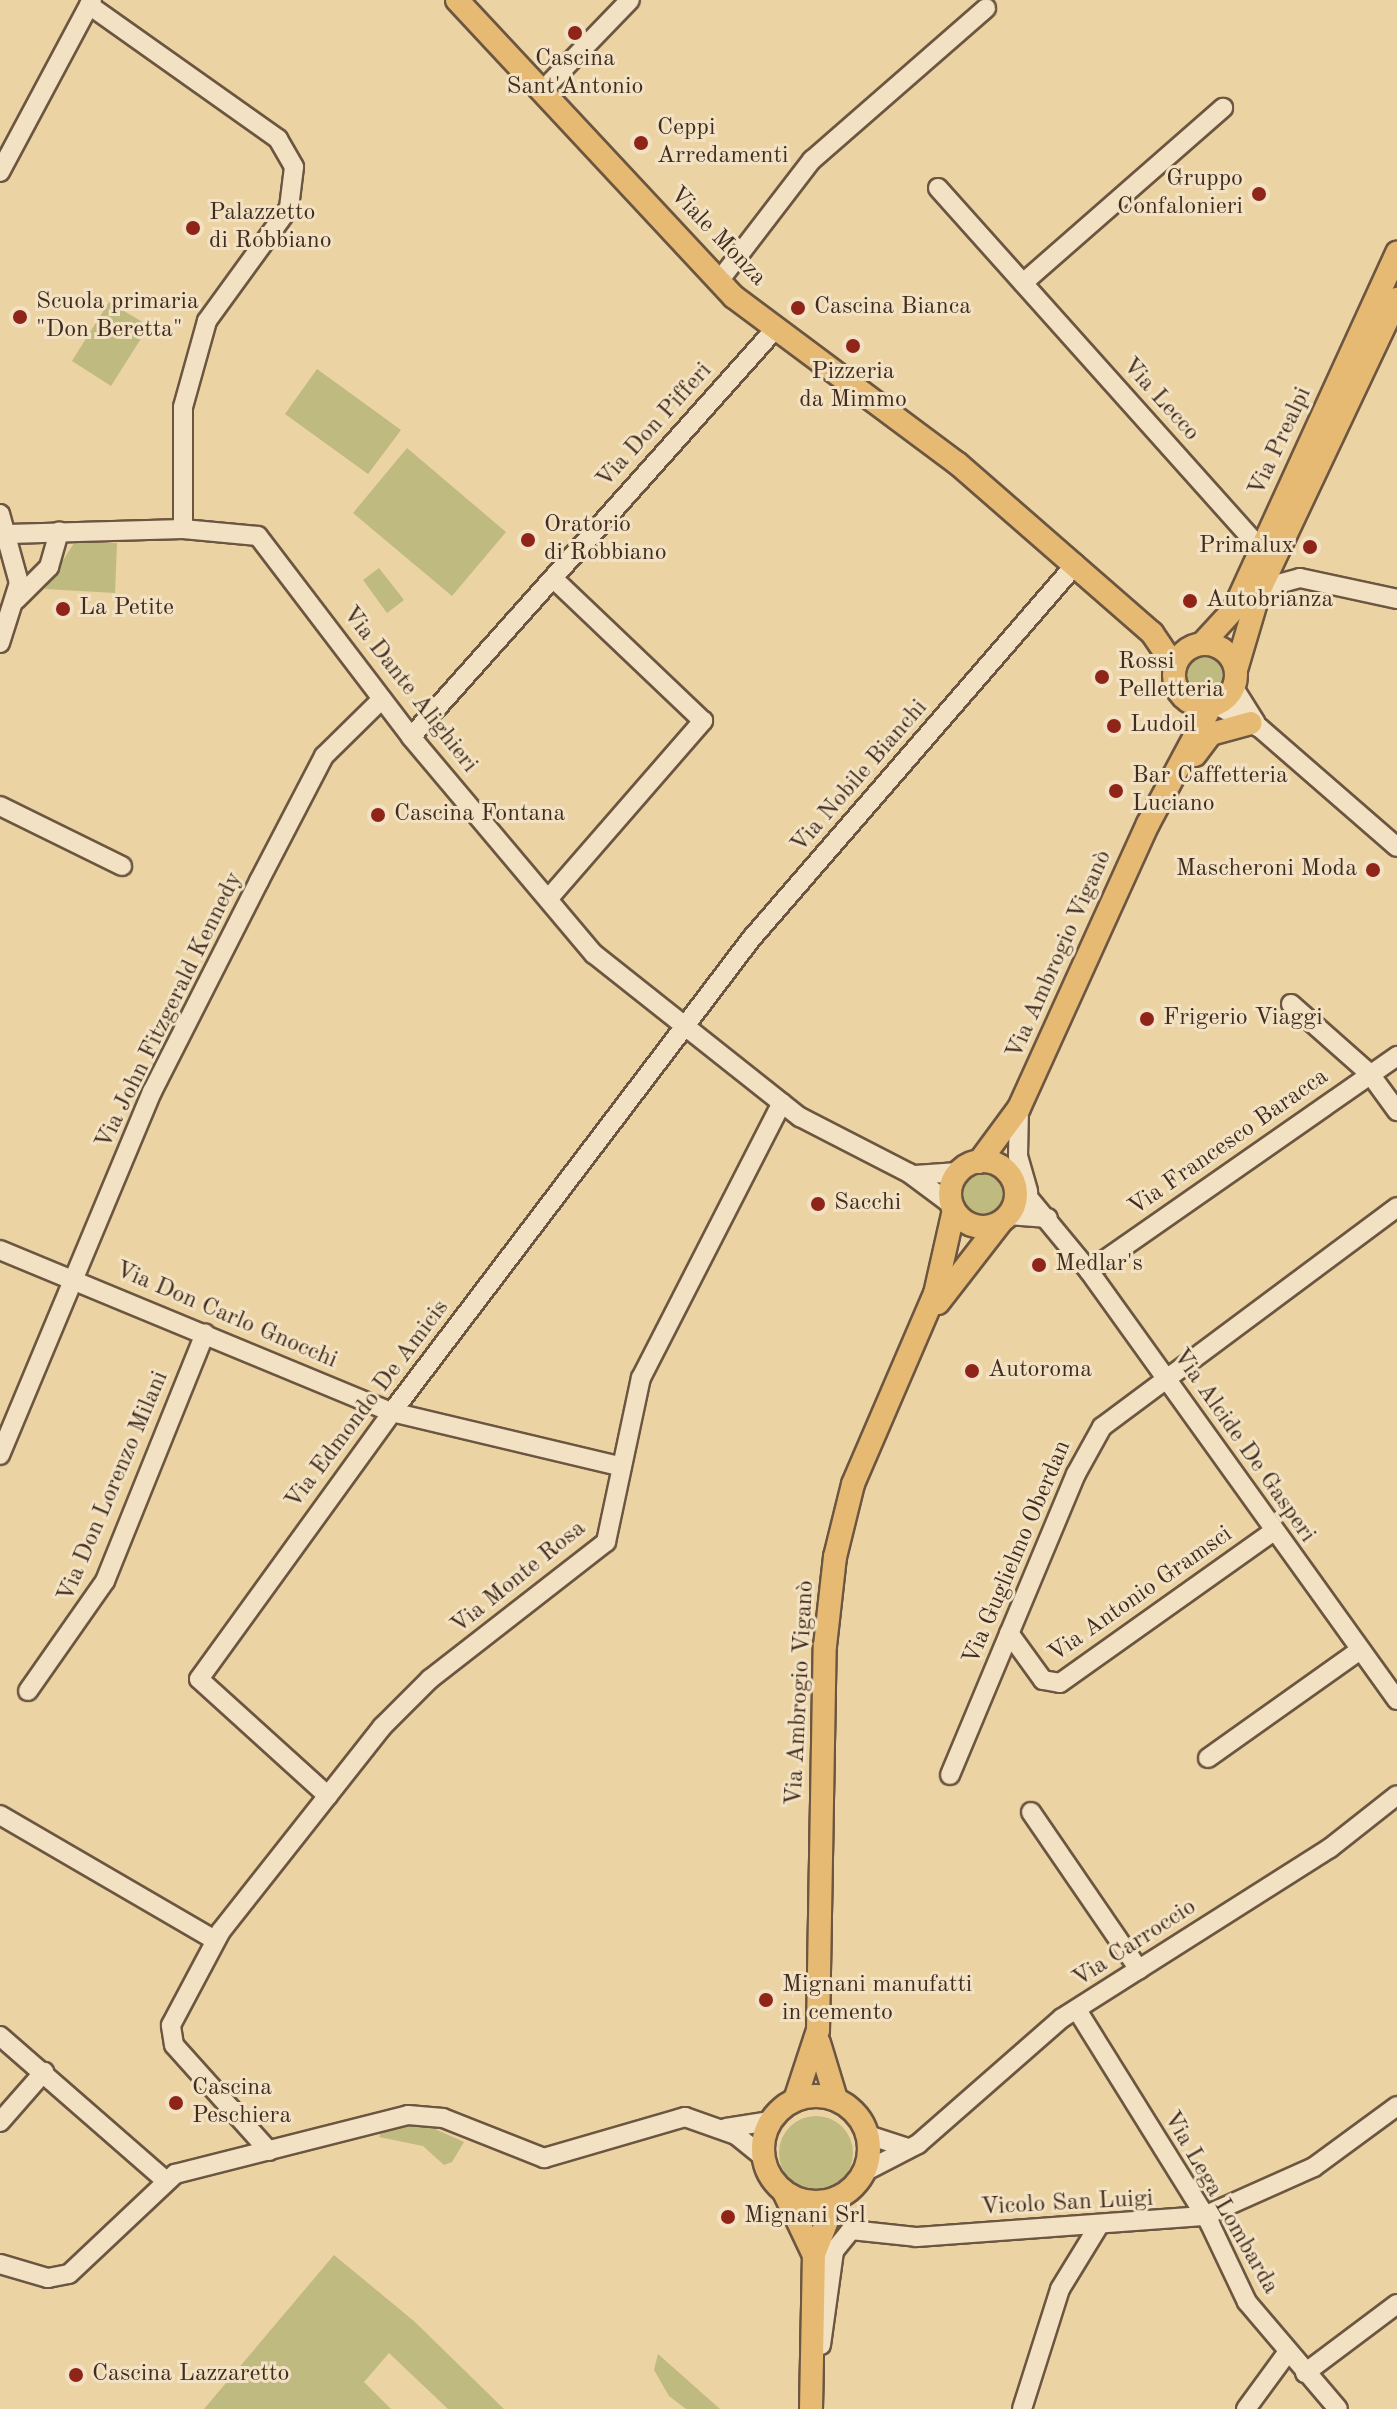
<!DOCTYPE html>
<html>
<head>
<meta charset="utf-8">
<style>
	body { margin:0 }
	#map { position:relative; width:1397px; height:2409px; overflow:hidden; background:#ebd3a3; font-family:"Old Standard TT",serif }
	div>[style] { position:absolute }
	.green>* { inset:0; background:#bfba80 }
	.round { border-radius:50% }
	.roads { filter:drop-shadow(2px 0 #6c5641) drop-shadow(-2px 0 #6c5641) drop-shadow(0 2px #6c5641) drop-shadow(0 -2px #6c5641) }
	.minor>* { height:18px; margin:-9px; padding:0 9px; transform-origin:9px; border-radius:9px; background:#f2e2c3 }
	.major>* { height:22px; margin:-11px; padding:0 11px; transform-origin:11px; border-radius:11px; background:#e6ba72 }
	.major>.ring { margin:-11px; padding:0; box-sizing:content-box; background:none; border:22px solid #e6ba72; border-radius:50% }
	.dots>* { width:22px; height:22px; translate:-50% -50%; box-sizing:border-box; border:4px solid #f2e2c3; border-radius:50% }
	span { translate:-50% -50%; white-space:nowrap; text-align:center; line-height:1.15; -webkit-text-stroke:6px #f2e2c3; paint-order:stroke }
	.poi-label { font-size:24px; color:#422c20 }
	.left { translate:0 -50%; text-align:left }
	.right { translate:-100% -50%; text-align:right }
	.street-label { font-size:24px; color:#422c20 }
</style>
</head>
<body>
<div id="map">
	<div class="green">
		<i style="clip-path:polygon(109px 302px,149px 326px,111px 386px,72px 361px)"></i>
		<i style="clip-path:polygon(317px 369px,401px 430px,368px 474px,285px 414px)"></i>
		<i style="clip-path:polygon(407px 448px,506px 532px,452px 596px,353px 513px)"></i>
		<i style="clip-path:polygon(74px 543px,117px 543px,115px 593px,45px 589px)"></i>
		<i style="clip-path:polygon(379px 568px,404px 600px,387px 613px,363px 580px)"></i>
		<i class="round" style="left:1181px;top:650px;width:50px;height:50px"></i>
		<i class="round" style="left:959px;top:1170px;width:48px;height:48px"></i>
		<i class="round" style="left:779px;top:2116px;width:74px;height:74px"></i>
		<i style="clip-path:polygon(426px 2125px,464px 2142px,452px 2162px,444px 2165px,423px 2146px,379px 2137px,383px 2129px)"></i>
		<i style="clip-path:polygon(334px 2255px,415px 2322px,504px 2409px,448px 2409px,389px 2353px,364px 2382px,391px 2409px,204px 2409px)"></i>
		<i style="clip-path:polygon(658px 2354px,720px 2409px,686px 2409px,669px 2396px,654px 2370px)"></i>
	</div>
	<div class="roads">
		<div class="minor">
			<i style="left:89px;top:5px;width:232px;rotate:35.3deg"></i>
			<i style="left:278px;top:139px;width:32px;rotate:60deg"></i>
			<i style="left:294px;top:167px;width:41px;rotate:97deg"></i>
			<i style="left:289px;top:208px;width:140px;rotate:126deg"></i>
			<i style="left:207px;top:321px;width:89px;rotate:105.6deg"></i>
			<i style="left:183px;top:407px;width:122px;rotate:90deg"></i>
			<i style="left:545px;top:88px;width:122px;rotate:-46deg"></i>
			<i style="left:0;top:172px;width:195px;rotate:-61.9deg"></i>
			<i style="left:938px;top:188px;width:484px;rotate:48.2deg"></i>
			<i style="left:719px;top:281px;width:153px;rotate:-52.5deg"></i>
			<i style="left:812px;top:160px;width:231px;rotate:-41.1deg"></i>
			<i style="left:1023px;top:283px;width:266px;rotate:-41.2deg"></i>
			<i style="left:0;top:514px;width:72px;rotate:74.6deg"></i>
			<i style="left:19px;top:583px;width:63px;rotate:107.6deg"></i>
			<i style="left:8px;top:534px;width:175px;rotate:-1.6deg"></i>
			<i style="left:183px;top:529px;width:75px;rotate:5.3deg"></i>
			<i style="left:258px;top:536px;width:253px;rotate:52.7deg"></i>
			<i style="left:411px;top:737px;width:284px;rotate:49.9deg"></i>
			<i style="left:594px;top:954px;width:263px;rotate:38.4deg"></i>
			<i style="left:800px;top:1117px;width:123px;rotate:27.2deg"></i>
			<i style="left:909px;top:1173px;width:54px;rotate:36.7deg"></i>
			<i style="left:1260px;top:589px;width:41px;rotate:-15.4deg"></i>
			<i style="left:1300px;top:578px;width:99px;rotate:12.2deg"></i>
			<i style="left:16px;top:600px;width:47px;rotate:-45deg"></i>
			<i style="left:49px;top:567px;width:37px;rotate:-74deg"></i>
			<i style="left:1234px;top:688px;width:41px;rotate:57.8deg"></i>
			<i style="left:1216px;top:705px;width:50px;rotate:27.6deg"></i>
			<i style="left:1260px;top:728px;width:181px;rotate:41deg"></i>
			<i style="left:411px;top:737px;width:548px;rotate:-48.25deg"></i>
			<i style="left:0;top:806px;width:136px;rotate:26.2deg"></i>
			<i style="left:549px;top:898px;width:235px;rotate:-49deg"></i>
			<i style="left:703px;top:721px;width:207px;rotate:-136.4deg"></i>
			<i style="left:1291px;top:1004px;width:106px;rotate:41.5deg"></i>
			<i style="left:1370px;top:1074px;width:46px;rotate:53.9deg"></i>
			<i style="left:1019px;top:1108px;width:48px;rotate:91.2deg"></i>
			<i style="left:1018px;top:1156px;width:37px;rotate:74deg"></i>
			<i style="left:915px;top:1175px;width:43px;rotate:-4deg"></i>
			<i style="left:1013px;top:1179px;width:119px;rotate:50.4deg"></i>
			<i style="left:1089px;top:1271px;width:528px;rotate:54.32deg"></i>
			<i style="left:1008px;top:1215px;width:40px;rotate:4.3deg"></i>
			<i style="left:0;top:1250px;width:424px;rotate:22.5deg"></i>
			<i style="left:392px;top:1412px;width:236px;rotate:13.4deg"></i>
			<i style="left:1089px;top:1271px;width:376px;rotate:-34.9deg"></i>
			<i style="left:0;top:1455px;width:394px;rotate:-67.3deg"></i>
			<i style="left:152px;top:1092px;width:237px;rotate:-63.1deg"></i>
			<i style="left:259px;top:881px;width:141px;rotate:-62.5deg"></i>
			<i style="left:324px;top:756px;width:81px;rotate:-44.5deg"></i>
			<i style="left:1009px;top:1633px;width:58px;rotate:54.1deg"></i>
			<i style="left:1043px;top:1680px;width:17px;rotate:10deg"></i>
			<i style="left:1060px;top:1683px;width:262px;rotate:-35.4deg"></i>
			<i style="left:28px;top:1691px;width:134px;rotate:-55deg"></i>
			<i style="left:105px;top:1581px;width:267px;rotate:-68deg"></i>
			<i style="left:1208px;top:1758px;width:186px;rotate:-35.4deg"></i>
			<i style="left:950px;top:1775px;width:326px;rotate:-67.3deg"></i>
			<i style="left:1076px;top:1474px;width:54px;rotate:-61deg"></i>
			<i style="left:1102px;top:1427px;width:368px;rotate:-36.7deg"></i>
			<i style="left:328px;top:1796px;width:174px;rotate:-137.8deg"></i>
			<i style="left:199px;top:1679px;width:329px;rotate:-54.1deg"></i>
			<i style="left:392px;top:1412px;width:594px;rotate:-52.8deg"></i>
			<i style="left:751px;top:939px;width:496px;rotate:-49.1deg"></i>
			<i style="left:1031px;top:1812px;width:191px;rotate:55.6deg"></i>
			<i style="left:0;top:1815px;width:249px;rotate:30.2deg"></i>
			<i style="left:1077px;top:2010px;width:252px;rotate:58.1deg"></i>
			<i style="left:1210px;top:2224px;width:86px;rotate:64.6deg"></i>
			<i style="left:1247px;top:2302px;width:140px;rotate:49.6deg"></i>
			<i style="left:0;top:2036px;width:219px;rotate:41.1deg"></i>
			<i style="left:0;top:2122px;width:67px;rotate:-48.7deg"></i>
			<i style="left:726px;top:2128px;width:45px;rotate:-9deg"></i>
			<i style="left:868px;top:2135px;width:42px;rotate:18deg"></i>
			<i style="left:269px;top:2151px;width:142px;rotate:-131.9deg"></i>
			<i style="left:174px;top:2045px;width:20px;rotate:-99deg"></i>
			<i style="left:171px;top:2025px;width:106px;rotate:-62deg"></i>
			<i style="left:221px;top:1931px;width:260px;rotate:-51.7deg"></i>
			<i style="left:382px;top:1727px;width:68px;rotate:-45deg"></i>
			<i style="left:430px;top:1679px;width:223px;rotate:-37.9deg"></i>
			<i style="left:606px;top:1542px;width:168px;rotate:-78deg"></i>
			<i style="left:641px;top:1378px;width:309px;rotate:-62.9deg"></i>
			<i style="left:864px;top:2172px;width:61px;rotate:-27.4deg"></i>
			<i style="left:918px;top:2144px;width:191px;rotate:-41.2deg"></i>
			<i style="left:1062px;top:2018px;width:317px;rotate:-32.4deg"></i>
			<i style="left:1330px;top:1848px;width:85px;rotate:-38.3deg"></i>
			<i style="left:0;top:2264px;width:50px;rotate:16.3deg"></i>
			<i style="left:48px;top:2278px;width:21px;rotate:-11deg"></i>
			<i style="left:69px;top:2274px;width:146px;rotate:-43.3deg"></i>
			<i style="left:175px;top:2174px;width:240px;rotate:-14.2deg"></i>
			<i style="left:408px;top:2115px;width:35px;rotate:5deg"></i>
			<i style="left:443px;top:2118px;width:109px;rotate:21.6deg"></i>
			<i style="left:544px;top:2158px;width:147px;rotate:-16.2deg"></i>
			<i style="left:685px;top:2117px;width:54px;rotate:19.4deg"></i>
			<i style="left:736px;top:2135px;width:35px;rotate:39deg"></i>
			<i style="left:821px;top:2345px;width:95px;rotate:-82.1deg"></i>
			<i style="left:834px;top:2251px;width:27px;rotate:-51deg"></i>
			<i style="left:851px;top:2230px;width:65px;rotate:6.1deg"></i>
			<i style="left:916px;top:2237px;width:289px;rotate:-4.2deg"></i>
			<i style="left:1204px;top:2216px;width:120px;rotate:-24deg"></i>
			<i style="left:1314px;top:2167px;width:103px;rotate:-36.3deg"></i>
			<i style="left:1305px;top:2373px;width:115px;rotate:-36.9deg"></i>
			<i style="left:1022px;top:2409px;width:126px;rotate:-72.4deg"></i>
			<i style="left:1060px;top:2289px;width:73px;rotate:-58.5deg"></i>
			<i style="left:1246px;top:2409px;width:69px;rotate:-53.8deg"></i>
		</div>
		<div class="major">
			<i style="left:457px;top:0;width:406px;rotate:47deg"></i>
			<i style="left:734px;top:297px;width:278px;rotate:36.7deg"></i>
			<i style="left:957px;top:463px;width:259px;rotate:41.1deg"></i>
			<i style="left:1152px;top:633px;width:41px;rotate:55.9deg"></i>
			<i class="ring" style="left:1174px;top:644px;width:40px;height:40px"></i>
			<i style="left:1202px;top:644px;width:47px;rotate:-47.6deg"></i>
			<i style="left:1234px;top:609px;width:392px;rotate:-65.4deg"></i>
			<i style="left:1236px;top:670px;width:84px;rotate:-73.5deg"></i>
			<i style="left:1260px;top:589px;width:321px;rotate:-64.7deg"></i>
			<i style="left:1195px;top:755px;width:26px;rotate:-53deg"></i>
			<i style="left:1211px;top:734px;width:41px;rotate:-15.4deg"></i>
			<i class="ring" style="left:950px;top:1161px;width:44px;height:44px"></i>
			<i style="left:979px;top:1162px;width:67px;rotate:-53.5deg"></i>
			<i style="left:1019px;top:1108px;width:312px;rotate:-65.6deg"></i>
			<i style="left:1148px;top:824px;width:134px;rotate:-61.9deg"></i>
			<i style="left:938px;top:1303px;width:101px;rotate:-52.2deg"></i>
			<i style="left:819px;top:2043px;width:59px;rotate:73.1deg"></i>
			<i class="ring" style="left:763px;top:2096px;width:84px;height:84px"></i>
			<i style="left:795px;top:2100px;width:74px;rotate:-71.8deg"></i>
			<i style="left:818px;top:2030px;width:384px;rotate:-89deg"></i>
			<i style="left:825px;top:1646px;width:90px;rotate:-83.6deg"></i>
			<i style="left:835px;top:1557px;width:75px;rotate:-76.1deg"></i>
			<i style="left:853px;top:1484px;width:207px;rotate:-66.7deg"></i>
			<i style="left:935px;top:1294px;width:86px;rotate:-77.3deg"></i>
			<i style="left:784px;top:2192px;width:68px;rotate:64.6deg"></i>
			<i style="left:811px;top:2409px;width:155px;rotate:-88.9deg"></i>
			<i style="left:814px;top:2254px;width:60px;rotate:-68.6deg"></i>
		</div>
	</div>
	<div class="dots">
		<i style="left:575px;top:33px;background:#8f2418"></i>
		<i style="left:641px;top:143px;background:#8f2418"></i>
		<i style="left:1259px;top:194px;background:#8f2418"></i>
		<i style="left:193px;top:228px;background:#8f2418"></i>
		<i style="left:798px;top:308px;background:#8f2418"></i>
		<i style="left:20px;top:317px;background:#8f2418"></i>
		<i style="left:853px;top:346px;background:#8f2418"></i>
		<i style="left:528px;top:540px;background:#8f2418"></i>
		<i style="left:1310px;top:547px;background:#8f2418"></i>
		<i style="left:1190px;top:601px;background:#8f2418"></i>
		<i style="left:63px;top:609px;background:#8f2418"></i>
		<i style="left:1102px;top:677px;background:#8f2418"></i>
		<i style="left:1114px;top:726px;background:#8f2418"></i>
		<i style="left:1116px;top:791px;background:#8f2418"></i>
		<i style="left:378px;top:815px;background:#8f2418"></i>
		<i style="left:1373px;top:870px;background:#8f2418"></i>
		<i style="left:1147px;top:1019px;background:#8f2418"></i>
		<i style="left:818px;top:1204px;background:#8f2418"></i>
		<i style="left:1039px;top:1265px;background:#8f2418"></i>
		<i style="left:972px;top:1371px;background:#8f2418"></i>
		<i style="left:766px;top:2000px;background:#8f2418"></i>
		<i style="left:176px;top:2103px;background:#8f2418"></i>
		<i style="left:728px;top:2217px;background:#8f2418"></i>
		<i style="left:76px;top:2375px;background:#8f2418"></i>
	</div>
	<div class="poi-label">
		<span style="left:575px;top:74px">Cascina<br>Sant'Antonio</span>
		<span class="left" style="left:657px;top:143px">Ceppi<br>Arredamenti</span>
		<span class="right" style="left:1243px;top:194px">Gruppo<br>Confalonieri</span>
		<span class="left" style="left:209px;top:228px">Palazzetto<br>di Robbiano</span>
		<span class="left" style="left:36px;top:317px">Scuola primaria<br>"Don Beretta"</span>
		<span class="left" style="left:814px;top:308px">Cascina Bianca</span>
		<span style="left:853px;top:387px">Pizzeria<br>da Mimmo</span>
		<span class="left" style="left:544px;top:540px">Oratorio<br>di Robbiano</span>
		<span class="right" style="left:1294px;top:547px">Primalux</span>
		<span class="left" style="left:1206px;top:601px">Autobrianza</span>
		<span class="left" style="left:79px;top:609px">La Petite</span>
		<span class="left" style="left:1118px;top:677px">Rossi<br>Pelletteria</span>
		<span class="left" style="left:1130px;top:726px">Ludoil</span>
		<span class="left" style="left:1132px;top:791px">Bar Caffetteria<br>Luciano</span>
		<span class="left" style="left:394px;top:815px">Cascina Fontana</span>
		<span class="right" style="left:1357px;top:870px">Mascheroni Moda</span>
		<span class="left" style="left:1163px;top:1019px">Frigerio Viaggi</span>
		<span class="left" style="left:834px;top:1204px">Sacchi</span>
		<span class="left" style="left:1055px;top:1265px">Medlar's</span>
		<span class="left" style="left:988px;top:1371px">Autoroma</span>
		<span class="left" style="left:782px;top:2000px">Mignani manufatti<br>in cemento</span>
		<span class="left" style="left:192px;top:2103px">Cascina<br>Peschiera</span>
		<span class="left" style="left:744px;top:2217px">Mignani Srl</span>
		<span class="left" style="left:92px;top:2375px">Cascina Lazzaretto</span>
	</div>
	<div class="street-label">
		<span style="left:717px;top:237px;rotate:46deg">Viale Monza</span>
		<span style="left:1160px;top:400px;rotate:48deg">Via Lecco</span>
		<span style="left:655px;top:426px;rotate:-48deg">Via Don Pifferi</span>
		<span style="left:1281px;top:442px;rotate:-65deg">Via Prealpi</span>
		<span style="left:409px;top:690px;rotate:52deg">Via Dante Alighieri</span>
		<span style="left:860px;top:777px;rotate:-49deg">Via Nobile Bianchi</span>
		<span style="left:1060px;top:955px;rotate:-66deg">Via Ambrogio Viganò</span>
		<span style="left:170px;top:1011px;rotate:-64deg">Via John Fitzgerald Kennedy</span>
		<span style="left:1229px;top:1143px;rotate:-35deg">Via Francesco Baracca</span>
		<span style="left:226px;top:1316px;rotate:23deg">Via Don Carlo Gnocchi</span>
		<span style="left:368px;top:1405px;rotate:-53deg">Via Edmondo De Amicis</span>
		<span style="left:1243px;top:1446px;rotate:55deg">Via Alcide De Gasperi</span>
		<span style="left:114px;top:1487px;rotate:-67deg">Via Don Lorenzo Milani</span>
		<span style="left:1018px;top:1553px;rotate:-67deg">Via Guglielmo Oberdan</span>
		<span style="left:519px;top:1578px;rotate:-39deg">Via Monte Rosa</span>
		<span style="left:1141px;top:1595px;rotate:-35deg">Via Antonio Gramsci</span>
		<span style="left:801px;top:1693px;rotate:-87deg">Via Ambrogio Viganò</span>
		<span style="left:1135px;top:1944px;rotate:-33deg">Via Carroccio</span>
		<span style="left:1220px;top:2203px;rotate:60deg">Via Lega Lombarda</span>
		<span style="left:1067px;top:2204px;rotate:-3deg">Vicolo San Luigi</span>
	</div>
</div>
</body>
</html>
